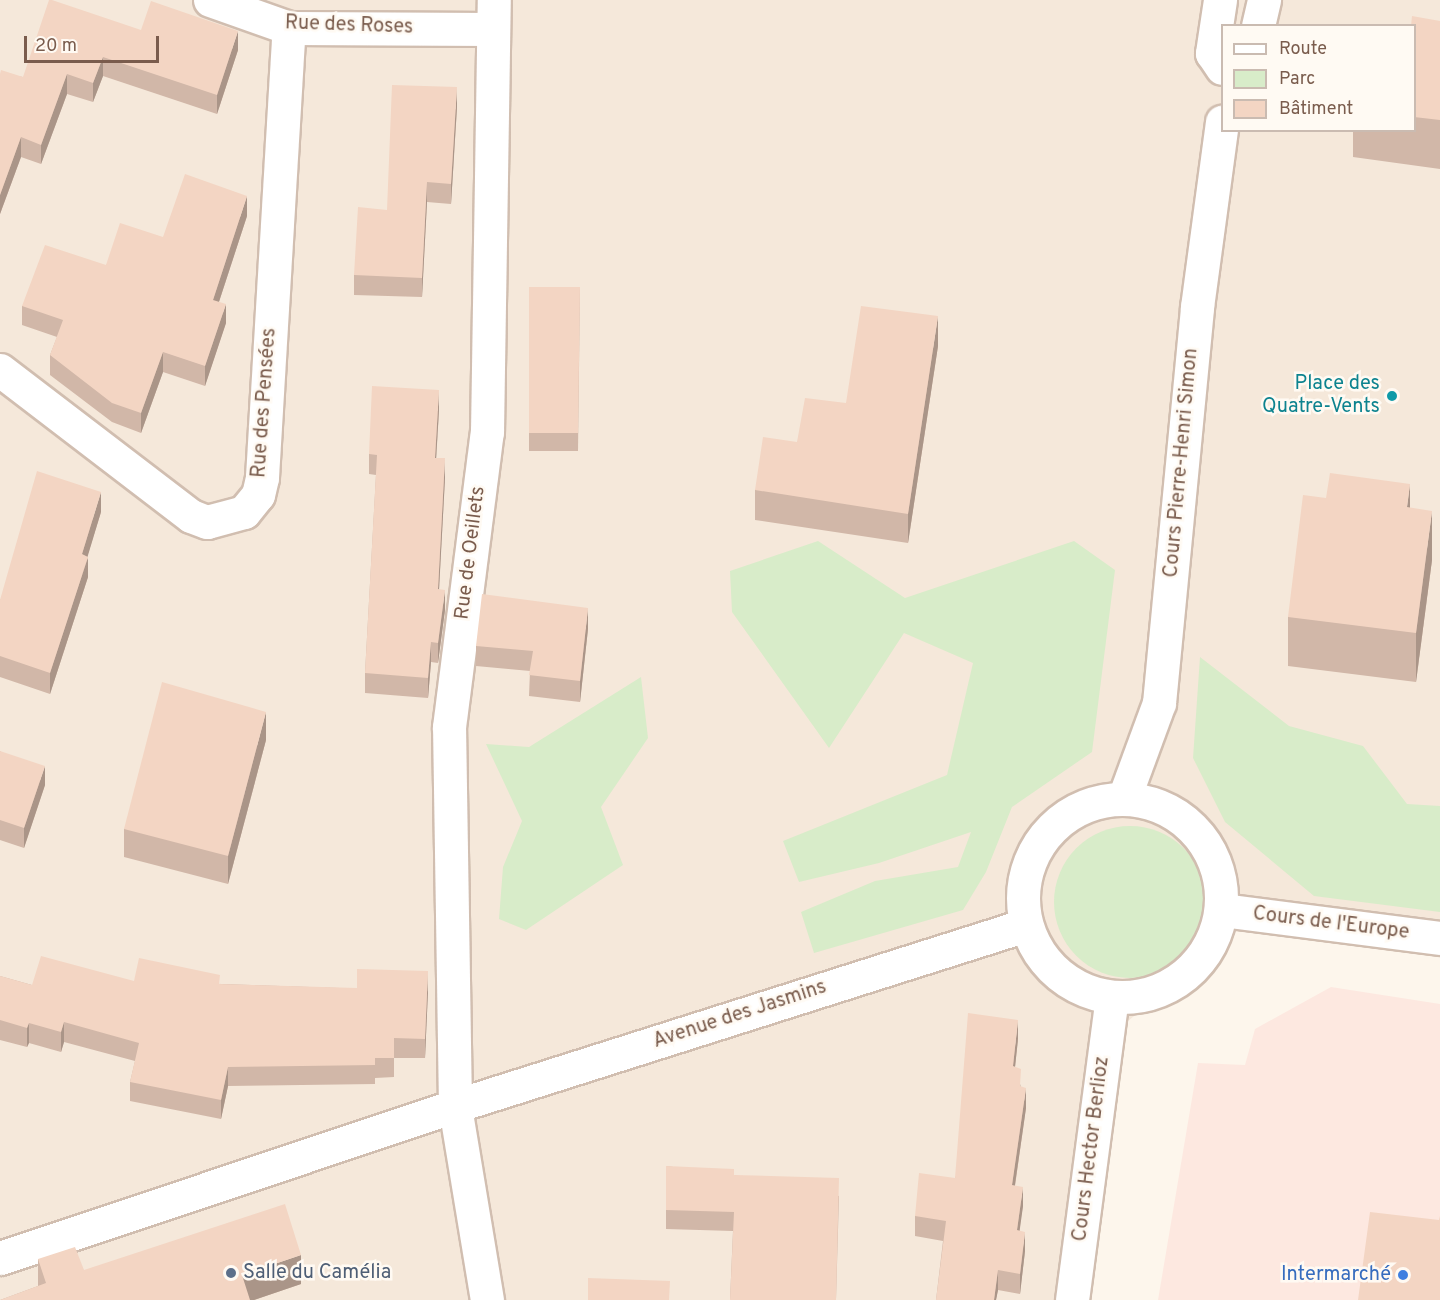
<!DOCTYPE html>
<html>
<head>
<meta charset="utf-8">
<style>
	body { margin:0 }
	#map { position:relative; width:1440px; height:1300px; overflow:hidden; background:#fdf6ec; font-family:Overpass,sans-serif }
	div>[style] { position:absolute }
	.residential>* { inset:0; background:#f5e8da }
	.commercial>* { inset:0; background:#fde8e0 }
	.green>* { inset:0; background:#d8ecc9 }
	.round { border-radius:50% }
	.roads { filter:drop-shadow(2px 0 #d1beb0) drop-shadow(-2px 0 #d1beb0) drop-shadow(0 2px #d1beb0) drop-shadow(0 -2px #d1beb0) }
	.minor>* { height:33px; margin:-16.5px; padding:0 16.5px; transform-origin:16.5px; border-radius:16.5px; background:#fff }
	.tertiary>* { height:33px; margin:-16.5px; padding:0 16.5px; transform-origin:16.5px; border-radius:16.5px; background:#fff }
	.tertiary>.ring { margin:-16.5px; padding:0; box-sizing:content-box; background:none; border:33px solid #fff; border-radius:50% }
	.wall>* { inset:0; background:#d1b7a8 }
	.shaded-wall>* { inset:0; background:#aa9588 }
	.building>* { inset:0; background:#f3d5c3 }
	.dots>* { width:16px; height:16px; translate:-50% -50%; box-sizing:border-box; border:3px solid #fffaf3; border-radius:50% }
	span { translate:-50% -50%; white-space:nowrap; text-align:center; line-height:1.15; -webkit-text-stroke:5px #fffaf3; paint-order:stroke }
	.street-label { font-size:20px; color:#7a5c4d }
	.culture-label { font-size:20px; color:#0d838f }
	.right { translate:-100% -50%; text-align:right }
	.service-label { font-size:20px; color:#4e5e75 }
	.left { translate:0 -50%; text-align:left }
	.shop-label { font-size:20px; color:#366cbe }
	.legend { position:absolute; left:1221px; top:24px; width:195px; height:108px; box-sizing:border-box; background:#fffaf3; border:2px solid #cabbb1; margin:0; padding:8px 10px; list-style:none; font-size:18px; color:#7a5c4d }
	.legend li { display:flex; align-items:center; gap:12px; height:30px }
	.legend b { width:30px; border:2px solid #cabbb1 }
	.scale { position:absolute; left:24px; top:36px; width:135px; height:27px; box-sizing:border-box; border:3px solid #7a5c4d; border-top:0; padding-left:8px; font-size:18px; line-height:21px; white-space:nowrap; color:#7a5c4d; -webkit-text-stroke:4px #fffaf3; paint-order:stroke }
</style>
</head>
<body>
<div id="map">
	<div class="residential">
		<i style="clip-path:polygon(evenodd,0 0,1440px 0,1440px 923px,1272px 902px,1122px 1026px,1078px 1300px,0 1300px,0 0,1222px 26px,1414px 26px,1414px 130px,1222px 130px,1222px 26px)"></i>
	</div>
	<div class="commercial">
		<i style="clip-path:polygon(1331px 987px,1440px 1004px,1440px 1300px,1158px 1300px,1198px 1063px,1245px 1065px,1255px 1029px)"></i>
	</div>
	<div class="green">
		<i style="clip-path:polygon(818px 541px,905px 598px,1074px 541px,1115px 570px,1092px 752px,1012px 807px,986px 872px,963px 910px,814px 953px,801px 912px,875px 881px,958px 867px,971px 832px,879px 863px,799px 882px,783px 841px,947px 775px,973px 663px,904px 633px,829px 748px,732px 612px,730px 571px)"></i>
		<i style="clip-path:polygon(1200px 657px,1289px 726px,1363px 746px,1407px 804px,1440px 806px,1440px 912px,1314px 896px,1225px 822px,1193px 758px)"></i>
		<i style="clip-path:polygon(641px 677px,648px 738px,601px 807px,623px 865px,526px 930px,499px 919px,503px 867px,522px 821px,486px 744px,529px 747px)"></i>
		<i class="round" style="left:1054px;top:826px;width:152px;height:152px"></i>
	</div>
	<div class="roads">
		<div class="minor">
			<i style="left:210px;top:0;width:84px;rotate:19.5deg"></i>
			<i style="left:289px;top:28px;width:204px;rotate:0.3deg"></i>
			<i style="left:1220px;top:0;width:54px;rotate:98.6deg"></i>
			<i style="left:1212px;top:53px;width:18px;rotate:56deg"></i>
			<i style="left:1258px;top:26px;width:27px;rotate:-77deg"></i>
			<i style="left:0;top:370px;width:240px;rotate:37.4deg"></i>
			<i style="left:191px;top:516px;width:17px;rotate:21deg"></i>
			<i style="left:207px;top:522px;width:38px;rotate:-15deg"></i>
			<i style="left:244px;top:512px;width:22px;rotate:-51deg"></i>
			<i style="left:258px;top:495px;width:18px;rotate:-77deg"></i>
			<i style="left:262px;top:477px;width:450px;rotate:-86.6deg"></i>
			<i style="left:1124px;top:798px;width:101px;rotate:-69.8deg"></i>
			<i style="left:1159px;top:703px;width:398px;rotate:-84.5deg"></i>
			<i style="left:1197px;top:307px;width:187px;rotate:-82.3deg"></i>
			<i style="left:487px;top:1300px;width:197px;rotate:-99.4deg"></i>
			<i style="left:455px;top:1106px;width:379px;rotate:-90.9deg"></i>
			<i style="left:449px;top:727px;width:297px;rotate:-82.7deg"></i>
			<i style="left:487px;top:432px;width:432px;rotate:-89.1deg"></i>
			<i style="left:1072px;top:1300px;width:305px;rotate:-82.5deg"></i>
		</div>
		<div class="tertiary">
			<i class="ring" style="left:1023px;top:799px;width:165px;height:165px"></i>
			<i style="left:1222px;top:910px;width:220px;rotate:7.3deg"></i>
			<i style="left:0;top:1258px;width:480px;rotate:-18.5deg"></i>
			<i style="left:455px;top:1106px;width:599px;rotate:-17.59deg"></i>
		</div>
	</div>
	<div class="wall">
		<i style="clip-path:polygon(1440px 21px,1440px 169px,1353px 157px,1353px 130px,1414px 130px,1414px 26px)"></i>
		<i style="clip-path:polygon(141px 30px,238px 50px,217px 114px,103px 76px,93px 102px,67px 94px,41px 164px,21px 157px,0 214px,0 74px,23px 77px)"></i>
		<i style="clip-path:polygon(457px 107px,451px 204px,427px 202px,422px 297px,354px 295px,354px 275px,387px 210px)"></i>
		<i style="clip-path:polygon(247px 216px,219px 302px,226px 323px,205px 386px,163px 372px,141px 433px,112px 422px,50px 375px,50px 355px,57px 337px,22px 325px,22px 306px,163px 237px)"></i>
		<i style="clip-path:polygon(529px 287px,580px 287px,578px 451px,529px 451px)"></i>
		<i style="clip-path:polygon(938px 346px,908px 543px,755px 520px,755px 490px,797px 442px,846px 403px)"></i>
		<i style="clip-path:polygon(439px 410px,436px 458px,445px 478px,439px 589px,445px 610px,438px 663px,431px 662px,428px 698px,365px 693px,365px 673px,376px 475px,369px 474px,369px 454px)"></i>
		<i style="clip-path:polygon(1410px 508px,1432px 560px,1416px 682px,1288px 666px,1288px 617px)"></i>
		<i style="clip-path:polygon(101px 512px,87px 557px,88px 577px,50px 694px,0 677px,0 600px)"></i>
		<i style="clip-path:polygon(588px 629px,580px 702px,529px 696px,530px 671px,476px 666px,476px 646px)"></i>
		<i style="clip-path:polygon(266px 740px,228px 884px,124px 857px,124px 829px)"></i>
		<i style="clip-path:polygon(0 751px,45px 785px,24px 848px,0 840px)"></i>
		<i style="clip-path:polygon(0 976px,32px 985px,134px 981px,428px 991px,425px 1058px,394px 1058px,394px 1077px,375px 1078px,375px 1084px,228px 1086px,221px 1119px,130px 1101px,130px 1082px,135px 1061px,64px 1042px,61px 1052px,29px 1043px,27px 1047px,0 1040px)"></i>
		<i style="clip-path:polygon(1018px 1039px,1015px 1067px,1021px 1087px,1026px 1108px,1015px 1186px,1023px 1206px,1019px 1230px,1025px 1251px,1020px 1294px,998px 1290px,996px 1300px,936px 1300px,943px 1241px,915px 1236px,915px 1216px,955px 1178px)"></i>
		<i style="clip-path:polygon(666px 1166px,734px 1175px,839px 1196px,836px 1300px,730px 1300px,733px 1231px,666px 1229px)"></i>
		<i style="clip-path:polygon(38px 1259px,84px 1270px,301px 1284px,254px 1300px,0 1300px,38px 1286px)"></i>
	</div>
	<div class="shaded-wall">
		<i style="clip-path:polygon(238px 31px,238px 50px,217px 114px,217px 95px)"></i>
		<i style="clip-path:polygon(103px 57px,103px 76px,93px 102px,93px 83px)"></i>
		<i style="clip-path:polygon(67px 74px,67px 94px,41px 164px,41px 145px)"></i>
		<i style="clip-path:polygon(457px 87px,457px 107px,451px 204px,451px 184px)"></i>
		<i style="clip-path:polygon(21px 137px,21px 157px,0 214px,0 195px)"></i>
		<i style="clip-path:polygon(427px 182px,427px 202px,422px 297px,422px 278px)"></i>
		<i style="clip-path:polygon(247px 196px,247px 216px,213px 320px,213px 300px)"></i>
		<i style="clip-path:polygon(226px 304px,226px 323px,205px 386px,205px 366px)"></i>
		<i style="clip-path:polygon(938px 316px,938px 346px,908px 543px,908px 514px)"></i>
		<i style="clip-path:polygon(163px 352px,163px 372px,141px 433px,141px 413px)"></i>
		<i style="clip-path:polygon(439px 390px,439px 410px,435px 478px,435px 458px)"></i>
		<i style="clip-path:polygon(445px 458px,445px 478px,438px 609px,438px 589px)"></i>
		<i style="clip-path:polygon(1410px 484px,1410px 533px,1407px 507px)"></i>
		<i style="clip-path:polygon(101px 492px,101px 512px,82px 575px,82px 554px)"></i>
		<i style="clip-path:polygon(1432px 511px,1432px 560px,1416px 682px,1416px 633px)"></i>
		<i style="clip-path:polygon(88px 557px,88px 577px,50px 694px,50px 673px)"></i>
		<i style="clip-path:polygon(445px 590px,445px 610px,438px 663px,438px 643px)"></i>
		<i style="clip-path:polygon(588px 608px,588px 629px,580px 702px,580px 681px)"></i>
		<i style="clip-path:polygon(431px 642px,431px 662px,428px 698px,428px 678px)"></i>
		<i style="clip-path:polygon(266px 712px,266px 740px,228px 884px,228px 856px)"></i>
		<i style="clip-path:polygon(45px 766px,45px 785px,24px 848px,24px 828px)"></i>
		<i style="clip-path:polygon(428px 971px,428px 991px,425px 1058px,425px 1039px)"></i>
		<i style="clip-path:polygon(1018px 1020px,1018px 1039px,1013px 1086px,1013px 1066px)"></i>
		<i style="clip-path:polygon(64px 1022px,64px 1042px,61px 1052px,61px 1032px)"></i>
		<i style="clip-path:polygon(29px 1023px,29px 1043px,27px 1047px,27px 1028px)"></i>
		<i style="clip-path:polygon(228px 1067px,228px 1086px,221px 1119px,221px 1100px)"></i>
		<i style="clip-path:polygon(1026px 1088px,1026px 1108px,1012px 1205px,1012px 1185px)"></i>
		<i style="clip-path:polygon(1023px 1187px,1023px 1206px,1017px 1250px,1017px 1230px)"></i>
		<i style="clip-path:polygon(1025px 1232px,1025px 1251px,1020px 1294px,1020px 1274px)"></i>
		<i style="clip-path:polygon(301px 1255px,301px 1284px,254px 1300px,242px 1300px,242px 1275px)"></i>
		<i style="clip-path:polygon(998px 1270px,998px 1290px,996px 1300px,994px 1300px)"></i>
	</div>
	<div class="building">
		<i style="clip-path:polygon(49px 0,52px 0,141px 30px,151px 1px,238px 31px,217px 95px,103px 57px,93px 83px,67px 74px,41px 145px,21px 137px,0 195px,0 74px,1px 70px,23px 77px)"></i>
		<i style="clip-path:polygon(1412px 16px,1440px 21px,1440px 120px,1414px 117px,1414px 26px,1411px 26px)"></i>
		<i style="clip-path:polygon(392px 85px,457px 87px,451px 184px,427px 182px,422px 278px,354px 275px,358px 207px,387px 210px)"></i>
		<i style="clip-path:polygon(185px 174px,247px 196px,213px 300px,226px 304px,205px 366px,163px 352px,141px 413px,112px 403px,50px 355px,63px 320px,22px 306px,45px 245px,106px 265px,120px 223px,163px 237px)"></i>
		<i style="clip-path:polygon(529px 287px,580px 287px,578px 433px,529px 433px)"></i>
		<i style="clip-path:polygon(861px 306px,938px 316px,908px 514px,755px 490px,763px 437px,797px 442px,805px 398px,846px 403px)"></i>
		<i style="clip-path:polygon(372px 386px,439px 390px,435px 458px,445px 458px,438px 589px,445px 590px,438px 643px,431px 642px,428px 678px,365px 673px,377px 455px,369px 454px)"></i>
		<i style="clip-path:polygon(37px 471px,101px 492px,82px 554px,88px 557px,50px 673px,0 656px,0 600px)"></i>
		<i style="clip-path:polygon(1330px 473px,1410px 484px,1407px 507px,1432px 511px,1416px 633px,1288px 617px,1303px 495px,1326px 498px)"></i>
		<i style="clip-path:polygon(482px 594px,588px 608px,580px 681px,529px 675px,533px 651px,476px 646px)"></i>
		<i style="clip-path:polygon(162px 682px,266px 712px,228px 856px,124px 829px)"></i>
		<i style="clip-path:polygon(0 751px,45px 766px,24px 828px,0 820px)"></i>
		<i style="clip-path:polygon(41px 956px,134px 981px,139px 958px,220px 975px,219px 984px,357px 988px,357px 969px,428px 971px,425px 1039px,394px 1038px,394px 1058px,375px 1058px,375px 1065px,228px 1067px,221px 1100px,130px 1082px,139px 1043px,64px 1022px,61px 1032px,29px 1023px,27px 1028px,0 1020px,0 976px,32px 985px)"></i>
		<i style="clip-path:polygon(968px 1013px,1018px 1020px,1013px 1066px,1021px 1069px,1020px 1086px,1026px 1088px,1012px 1185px,1023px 1187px,1017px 1230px,1025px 1232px,1020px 1274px,998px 1270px,994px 1300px,936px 1300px,946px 1221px,915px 1216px,919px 1173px,955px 1178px)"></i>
		<i style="clip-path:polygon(666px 1166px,734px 1169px,734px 1175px,839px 1178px,836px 1300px,730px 1300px,734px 1212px,666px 1210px)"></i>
		<i style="clip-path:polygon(285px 1204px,301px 1255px,242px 1275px,250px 1300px,0 1300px,46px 1283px,38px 1259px,75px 1247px,84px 1270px)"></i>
		<i style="clip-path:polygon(1370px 1212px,1439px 1220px,1440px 1216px,1440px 1300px,1358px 1300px)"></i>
		<i style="clip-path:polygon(588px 1278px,670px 1281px,669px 1300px,588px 1300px)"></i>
	</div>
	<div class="dots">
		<i style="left:1392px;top:396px;background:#0f9aa8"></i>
		<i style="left:231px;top:1273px;background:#5c6f8a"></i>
		<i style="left:1403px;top:1275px;background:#3f7fe0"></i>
	</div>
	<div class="street-label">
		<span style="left:349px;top:26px;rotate:2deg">Rue des Roses</span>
		<span style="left:265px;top:403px;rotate:-86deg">Rue des Pensées</span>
		<span style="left:1182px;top:463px;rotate:-85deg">Cours Pierre-Henri Simon</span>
		<span style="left:471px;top:553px;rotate:-83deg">Rue de Oeillets</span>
		<span style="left:1331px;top:924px;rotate:7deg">Cours de l'Europe</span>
		<span style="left:740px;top:1015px;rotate:-18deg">Avenue des Jasmins</span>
		<span style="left:1092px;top:1149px;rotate:-83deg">Cours Hector Berlioz</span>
	</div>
	<div class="culture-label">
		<span class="right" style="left:1380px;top:396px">Place des<br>Quatre-Vents</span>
	</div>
	<div class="service-label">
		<span class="left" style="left:243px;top:1273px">Salle du Camélia</span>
	</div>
	<div class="shop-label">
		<span class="right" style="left:1391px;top:1275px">Intermarché</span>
	</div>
	<ul class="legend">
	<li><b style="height:8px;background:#fff"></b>Route</li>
	<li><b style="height:16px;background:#d8ecc9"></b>Parc</li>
	<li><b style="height:16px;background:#f3d5c3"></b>Bâtiment</li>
	</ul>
	<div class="scale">20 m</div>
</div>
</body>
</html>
